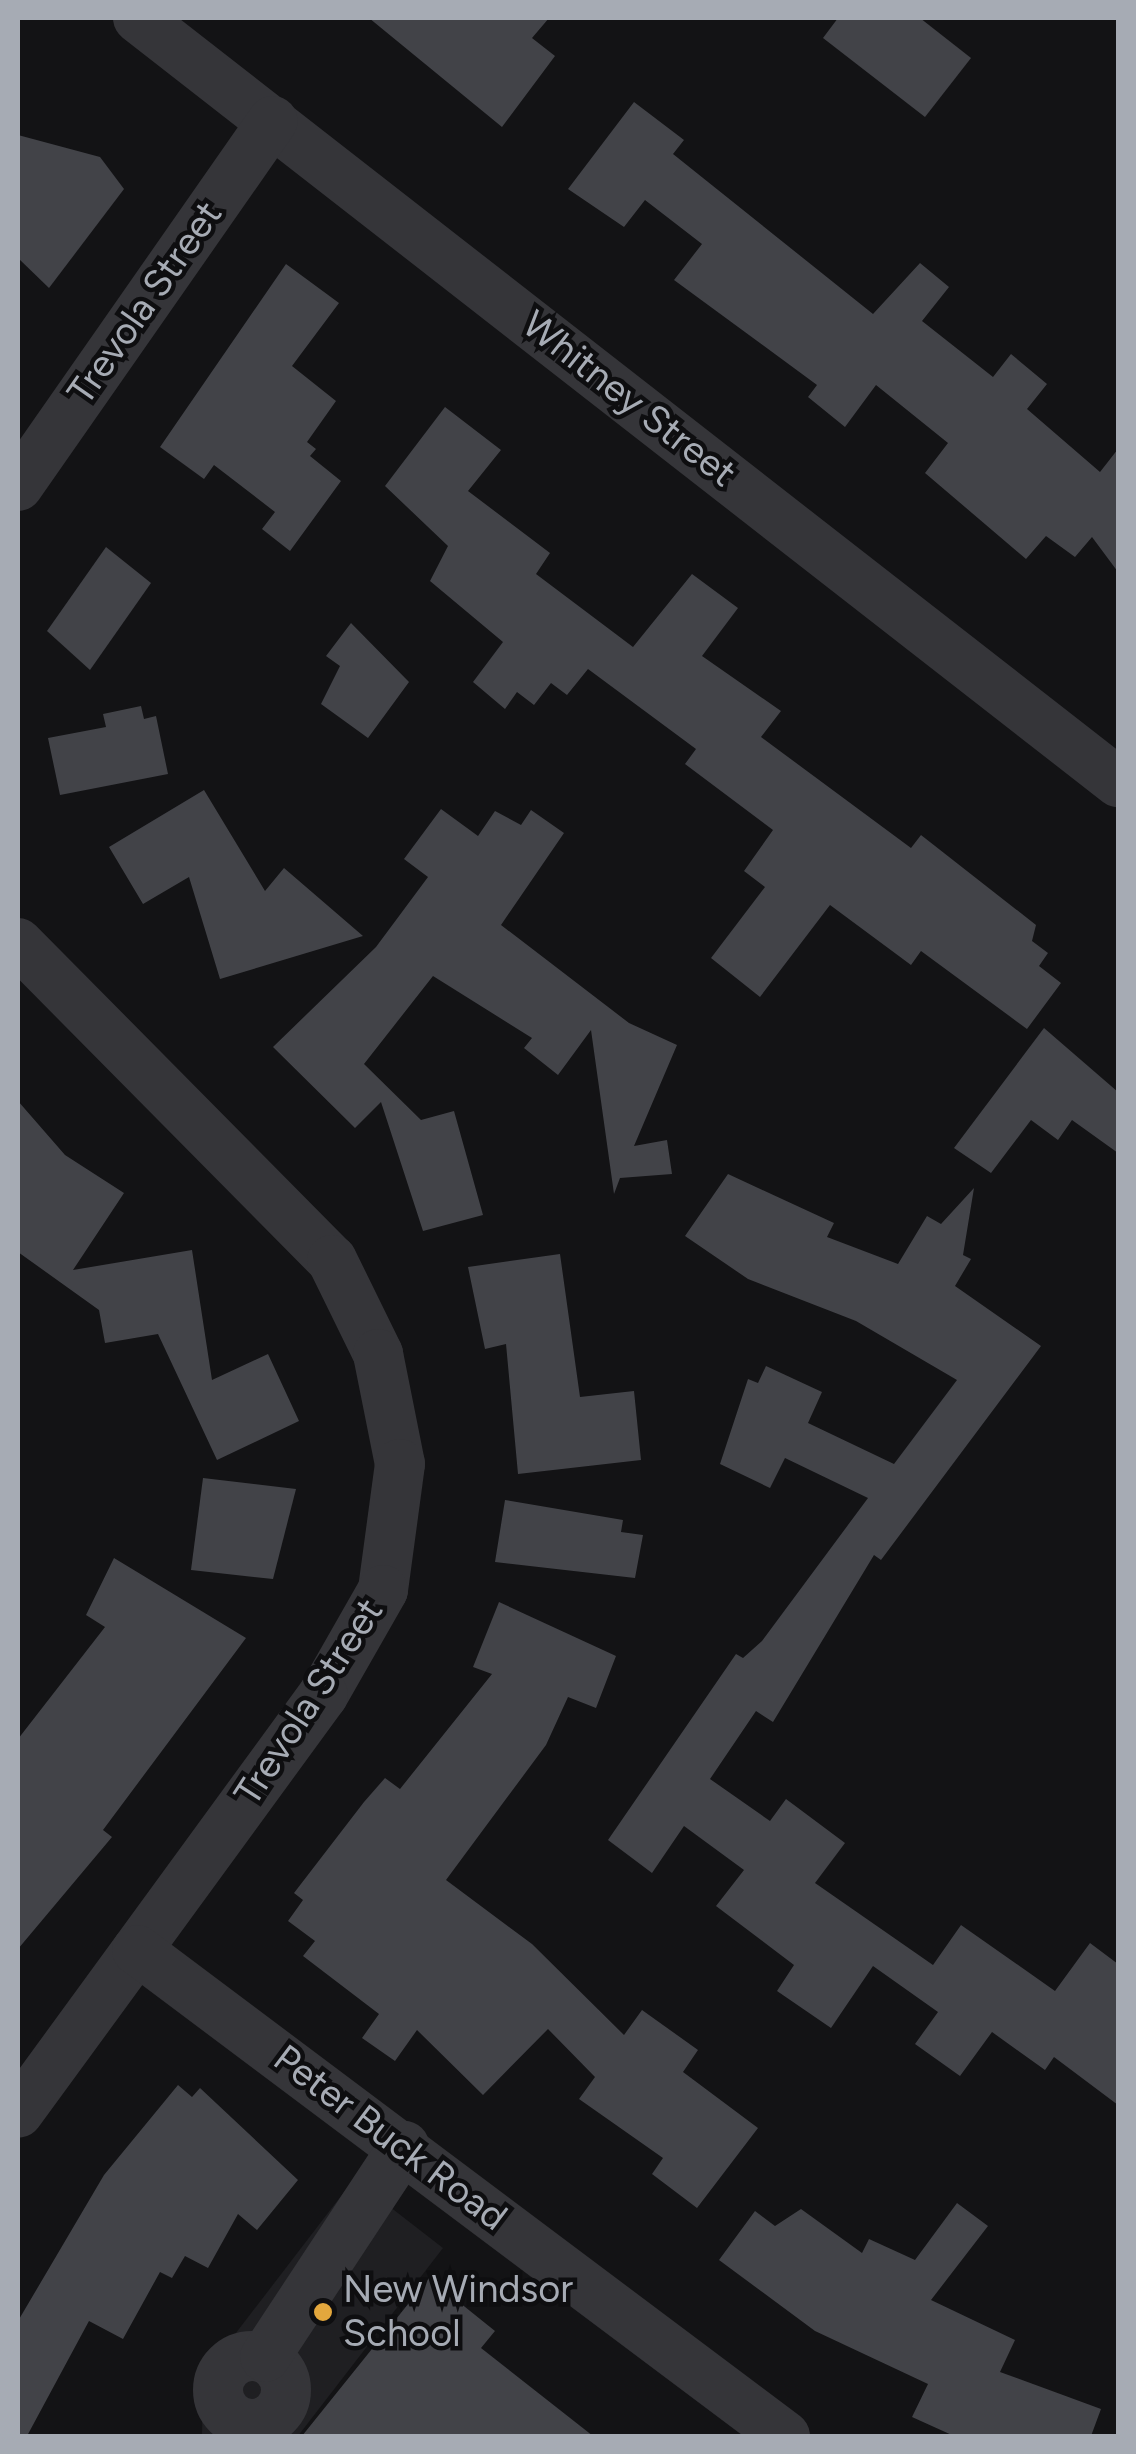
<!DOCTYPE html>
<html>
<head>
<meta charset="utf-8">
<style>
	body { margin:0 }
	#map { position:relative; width:1136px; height:2454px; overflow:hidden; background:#131315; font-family:Figtree,sans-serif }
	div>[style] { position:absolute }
	.built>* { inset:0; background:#1f1f22 }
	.building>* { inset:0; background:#424348 }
	.minor>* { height:50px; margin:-25px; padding:0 25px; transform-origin:25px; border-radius:25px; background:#353539 }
	.minor>.ring { margin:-25px; padding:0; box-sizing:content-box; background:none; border:50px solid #353539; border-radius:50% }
	.dots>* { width:28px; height:28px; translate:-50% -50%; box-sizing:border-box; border:5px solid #0e0e10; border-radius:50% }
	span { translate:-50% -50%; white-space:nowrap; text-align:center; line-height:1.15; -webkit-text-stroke:9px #0e0e10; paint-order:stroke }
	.street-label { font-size:38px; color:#a6abb4 }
	.poi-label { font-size:38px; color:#a6abb4 }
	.left { translate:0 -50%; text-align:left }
	.frame { position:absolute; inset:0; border:20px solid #a6abb4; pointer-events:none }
</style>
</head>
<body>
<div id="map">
	<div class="built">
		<i style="clip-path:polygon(354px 2179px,443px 2248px,298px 2436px,202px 2436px,203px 2376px)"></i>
	</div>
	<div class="building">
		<i style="clip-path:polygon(369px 18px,549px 18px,532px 38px,555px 56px,502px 127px)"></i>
		<i style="clip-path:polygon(838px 18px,920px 18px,971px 58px,925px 117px,823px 38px)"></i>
		<i style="clip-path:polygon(634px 102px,684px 140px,673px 154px,873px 314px,920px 263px,949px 287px,922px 321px,993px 377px,1011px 354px,1047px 384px,1027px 409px,1100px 472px,1118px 449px,1118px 572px,1092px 537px,1075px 557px,1046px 536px,1026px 559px,925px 473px,948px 443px,876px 385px,845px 427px,808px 397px,817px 385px,674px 280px,702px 244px,645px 200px,624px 227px,568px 189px)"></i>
		<i style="clip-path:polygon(18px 135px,100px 157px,124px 189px,49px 288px,18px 258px)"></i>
		<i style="clip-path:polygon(286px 264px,339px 303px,292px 366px,336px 401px,307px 442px,316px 449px,310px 456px,341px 481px,290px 551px,262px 529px,275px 512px,214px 465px,204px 479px,160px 447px)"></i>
		<i style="clip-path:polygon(445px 407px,501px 450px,468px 491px,550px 553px,536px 574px,633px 647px,692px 574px,738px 608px,702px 656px,781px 711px,761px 737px,911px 848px,921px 835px,1036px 925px,1032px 941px,1048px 953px,1039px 966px,1061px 983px,1027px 1029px,921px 951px,911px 965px,830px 905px,760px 997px,711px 958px,765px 887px,744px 871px,773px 830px,685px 764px,696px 749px,588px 669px,567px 695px,551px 683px,534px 705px,517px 692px,505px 709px,473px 682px,503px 642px,430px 581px,448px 546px,385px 486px)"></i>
		<i style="clip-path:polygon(106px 547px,151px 583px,90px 670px,47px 631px)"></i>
		<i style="clip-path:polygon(351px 623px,409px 682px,368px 738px,321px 704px,340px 666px,326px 656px)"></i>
		<i style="clip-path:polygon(141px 706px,144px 719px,156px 716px,168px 774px,60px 795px,48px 738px,106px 727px,103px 714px)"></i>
		<i style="clip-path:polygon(204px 790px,265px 891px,284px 868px,363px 936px,220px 979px,189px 877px,143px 904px,109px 847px)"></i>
		<i style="clip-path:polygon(441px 809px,478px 836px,495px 811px,521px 825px,531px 810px,564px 833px,501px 925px,629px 1023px,677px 1045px,634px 1146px,667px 1140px,672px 1174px,620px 1178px,614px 1194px,591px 1030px,558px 1075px,524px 1048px,532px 1038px,433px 976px,364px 1064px,421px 1120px,454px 1111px,483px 1215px,423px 1231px,381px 1102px,355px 1128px,273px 1047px,376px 947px,428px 877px,404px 859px)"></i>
		<i style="clip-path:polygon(1044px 1028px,1118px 1092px,1118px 1153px,1072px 1120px,1058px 1140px,1031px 1120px,991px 1173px,954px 1148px)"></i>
		<i style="clip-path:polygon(18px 1101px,65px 1155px,124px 1193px,73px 1270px,192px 1250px,212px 1380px,268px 1354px,299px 1421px,217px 1460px,158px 1334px,105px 1343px,99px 1310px,18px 1252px)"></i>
		<i style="clip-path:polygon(728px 1174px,834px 1223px,827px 1237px,898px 1264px,927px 1216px,941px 1224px,974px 1188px,963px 1255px,971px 1259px,955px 1286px,1041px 1346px,881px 1560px,874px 1555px,773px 1722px,756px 1711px,710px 1779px,770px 1821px,786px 1799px,845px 1843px,815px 1883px,933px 1965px,961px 1925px,1055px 1991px,1090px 1943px,1118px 1964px,1118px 2105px,1054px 2057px,1045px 2070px,992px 2032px,960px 2076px,915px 2044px,938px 2012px,873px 1966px,831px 2028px,777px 1991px,794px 1965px,716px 1906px,744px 1870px,684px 1826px,652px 1873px,608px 1840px,736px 1654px,743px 1658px,762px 1641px,868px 1498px,785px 1458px,770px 1488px,720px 1464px,748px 1379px,758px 1383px,766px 1366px,822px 1392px,808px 1423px,894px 1464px,957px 1380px,856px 1321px,748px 1279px,685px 1236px)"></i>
		<i style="clip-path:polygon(560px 1254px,580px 1397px,634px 1391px,641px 1460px,518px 1474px,506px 1344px,485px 1349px,468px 1267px)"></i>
		<i style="clip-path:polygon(203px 1478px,296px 1489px,273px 1579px,191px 1570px)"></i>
		<i style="clip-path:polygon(505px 1500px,623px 1520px,621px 1532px,643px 1535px,635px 1578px,495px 1562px)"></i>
		<i style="clip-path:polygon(114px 1558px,246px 1638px,103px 1830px,112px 1837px,18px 1949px,18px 1739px,105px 1627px,86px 1615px)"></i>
		<i style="clip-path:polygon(499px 1602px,616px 1656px,596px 1708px,568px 1697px,546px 1745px,446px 1880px,532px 1944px,624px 2035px,642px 2010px,698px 2050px,683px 2072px,758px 2128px,697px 2208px,652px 2174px,663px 2158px,579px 2099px,595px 2077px,548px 2029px,483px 2095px,417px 2030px,395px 2061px,362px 2038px,379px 2014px,303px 1956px,315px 1941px,288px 1921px,303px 1900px,294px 1893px,364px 1802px,385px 1778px,400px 1789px,492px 1674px,473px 1667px)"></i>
		<i style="clip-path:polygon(178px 2085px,192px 2097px,200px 2088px,298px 2180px,257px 2230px,238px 2214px,208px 2268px,185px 2256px,172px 2278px,160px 2272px,123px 2339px,89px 2321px,27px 2436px,18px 2436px,18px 2321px,104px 2175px)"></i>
		<i style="clip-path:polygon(957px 2203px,988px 2226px,931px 2300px,1015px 2340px,1000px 2372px,1101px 2409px,1091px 2436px,954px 2436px,912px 2417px,928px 2384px,815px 2331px,719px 2260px,755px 2211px,775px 2226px,801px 2209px,862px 2253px,869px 2239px,915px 2260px)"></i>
		<i style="clip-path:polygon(429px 2278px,495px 2331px,481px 2348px,593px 2436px,302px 2436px)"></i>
	</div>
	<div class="minor">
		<i style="left:138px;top:18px;width:1243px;rotate:37.94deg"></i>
		<i style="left:18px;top:486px;width:445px;rotate:-55.1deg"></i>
		<i style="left:18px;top:943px;width:446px;rotate:45.3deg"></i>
		<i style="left:332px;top:1260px;width:105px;rotate:63.9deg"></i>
		<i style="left:378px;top:1354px;width:112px;rotate:78.7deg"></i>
		<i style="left:400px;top:1464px;width:127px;rotate:97.7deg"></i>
		<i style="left:383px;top:1590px;width:121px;rotate:119.7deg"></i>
		<i style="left:323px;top:1695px;width:517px;rotate:126.12deg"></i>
		<i style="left:137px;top:1950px;width:810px;rotate:36.87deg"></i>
		<i class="ring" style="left:218px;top:2356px;width:18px;height:18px"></i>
		<i style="left:265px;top:2357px;width:253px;rotate:-56.6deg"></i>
	</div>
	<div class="dots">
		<i style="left:323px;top:2312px;background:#e3a73d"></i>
	</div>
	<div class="street-label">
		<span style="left:145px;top:303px;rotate:-55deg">Trevola Street</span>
		<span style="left:629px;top:399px;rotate:38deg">Whitney Street</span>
		<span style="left:309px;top:1702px;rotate:-57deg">Trevola Street</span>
		<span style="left:390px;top:2138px;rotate:37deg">Peter Buck Road</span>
	</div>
	<div class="poi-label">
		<span class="left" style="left:343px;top:2312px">New Windsor<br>School</span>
	</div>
	<div class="frame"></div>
</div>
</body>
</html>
